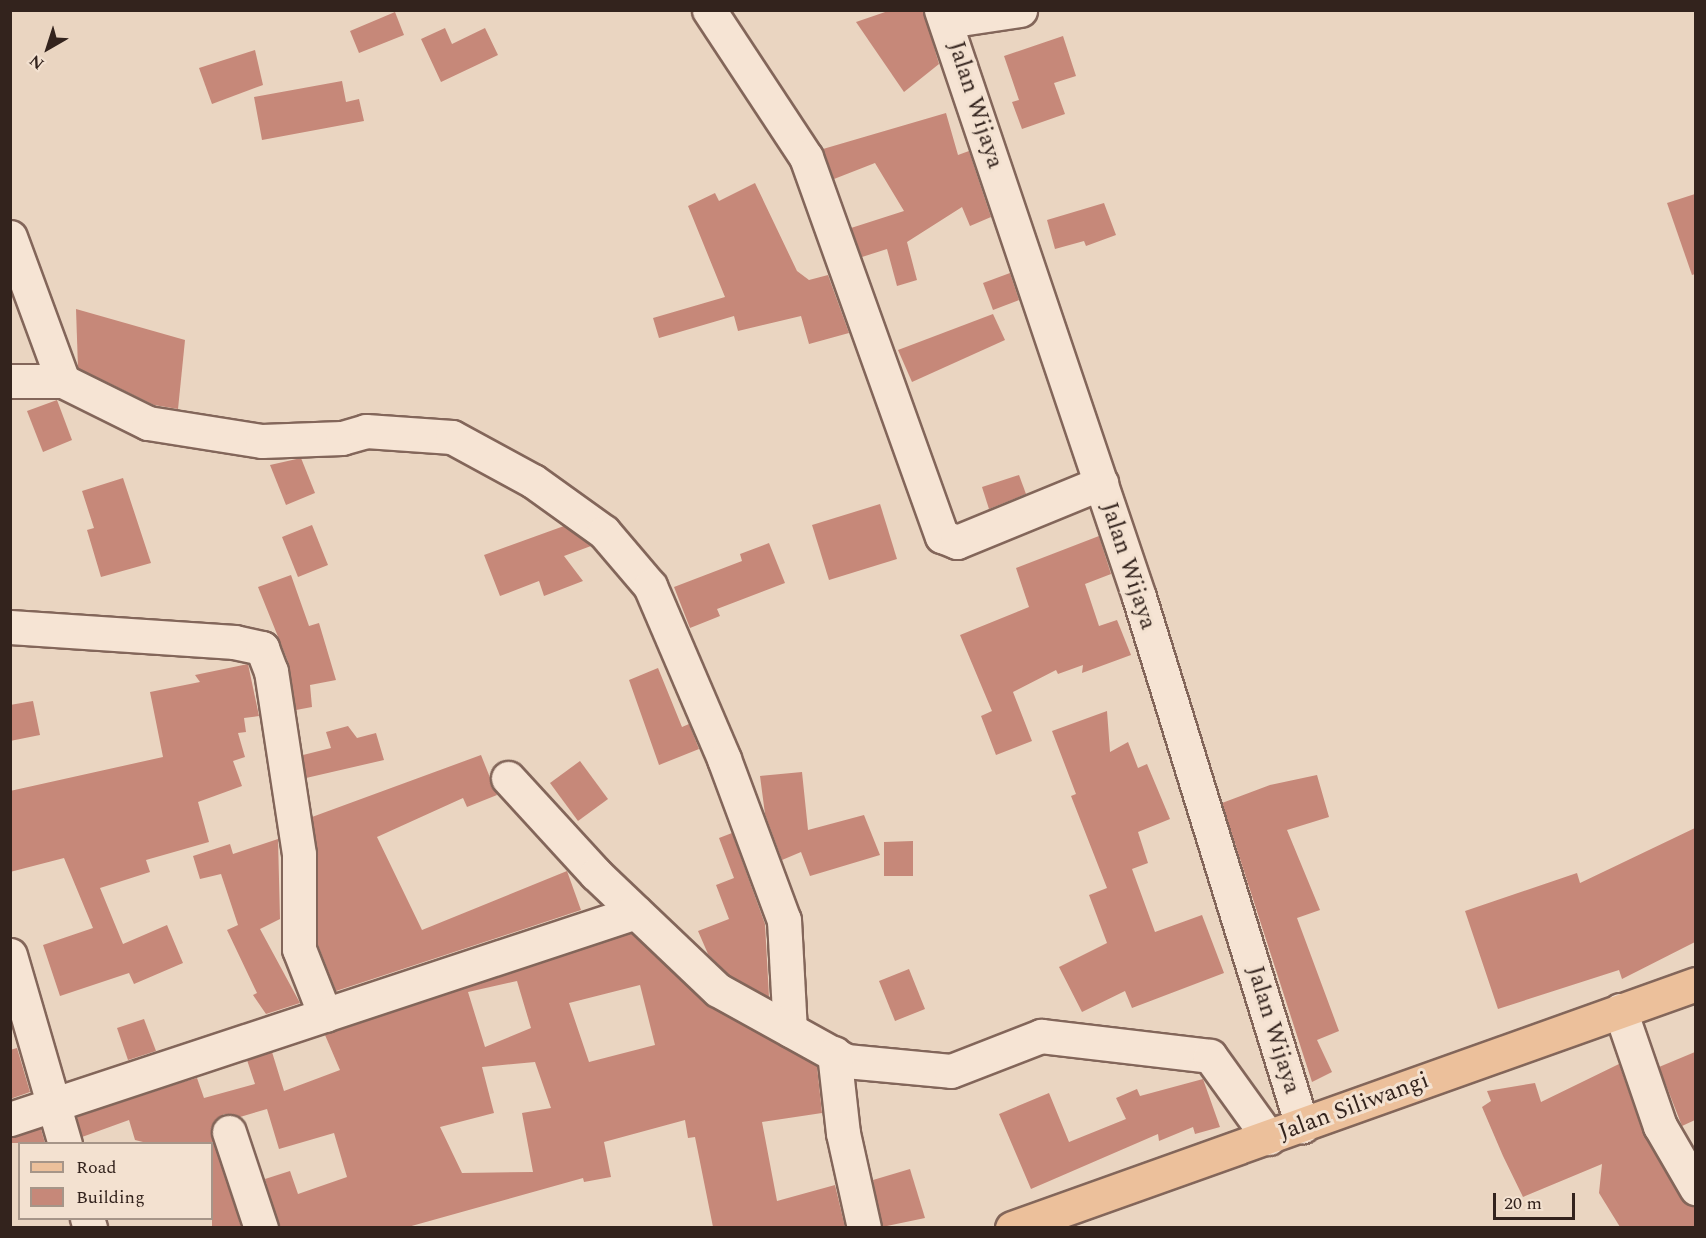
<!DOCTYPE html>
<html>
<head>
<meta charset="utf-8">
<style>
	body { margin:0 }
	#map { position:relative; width:1706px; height:1238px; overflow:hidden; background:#ead5c1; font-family:Spectral,serif }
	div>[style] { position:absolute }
	.building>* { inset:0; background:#c68879 }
	.roads { filter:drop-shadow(2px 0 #83665a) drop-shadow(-2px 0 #83665a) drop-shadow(0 2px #83665a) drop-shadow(0 -2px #83665a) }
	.minor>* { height:33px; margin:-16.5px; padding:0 16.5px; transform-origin:16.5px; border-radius:16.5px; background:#f6e4d4 }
	.major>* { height:33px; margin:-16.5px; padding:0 16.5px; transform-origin:16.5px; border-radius:16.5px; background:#ecc09b }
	span { translate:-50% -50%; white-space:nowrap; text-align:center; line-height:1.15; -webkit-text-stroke:6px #f3e1d0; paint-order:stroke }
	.street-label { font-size:24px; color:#33231d }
	.frame { position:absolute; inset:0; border:12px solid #33231d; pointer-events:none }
	.legend { position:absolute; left:18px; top:1142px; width:195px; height:78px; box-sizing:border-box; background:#f3e1d0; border:2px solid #a69588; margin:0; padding:8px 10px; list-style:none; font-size:18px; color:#33231d }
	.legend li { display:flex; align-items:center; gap:12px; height:30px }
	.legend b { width:30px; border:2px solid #a69588 }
	.north { position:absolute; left:18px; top:18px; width:60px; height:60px; -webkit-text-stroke:4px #f3e1d0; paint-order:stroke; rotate:219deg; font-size:16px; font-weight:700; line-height:24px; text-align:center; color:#33231d }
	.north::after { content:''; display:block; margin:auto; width:21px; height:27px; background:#33231d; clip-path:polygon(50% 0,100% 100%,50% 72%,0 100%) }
	.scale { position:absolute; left:1493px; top:1193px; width:82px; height:27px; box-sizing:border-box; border:3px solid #33231d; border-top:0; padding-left:8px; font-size:18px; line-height:21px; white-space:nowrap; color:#33231d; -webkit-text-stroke:4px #f3e1d0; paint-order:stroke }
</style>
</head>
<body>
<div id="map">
	<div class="building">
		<i style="clip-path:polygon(891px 10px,923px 10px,939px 64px,904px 92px,856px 22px)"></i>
		<i style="clip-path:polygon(395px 12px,404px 35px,359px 53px,350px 31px)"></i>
		<i style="clip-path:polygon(445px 28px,452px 44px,485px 28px,498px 55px,441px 82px,421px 39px)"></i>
		<i style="clip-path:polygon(1063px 36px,1076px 76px,1054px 83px,1065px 114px,1022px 129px,1012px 102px,1019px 100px,1004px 56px)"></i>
		<i style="clip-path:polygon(255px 50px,263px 85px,212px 104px,199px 68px)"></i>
		<i style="clip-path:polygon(342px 81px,346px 102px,359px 99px,364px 121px,262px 140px,254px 97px)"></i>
		<i style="clip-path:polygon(946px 113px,958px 155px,969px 151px,991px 217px,970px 226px,962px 207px,907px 242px,917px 280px,897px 286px,887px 249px,862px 257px,851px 228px,904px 211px,875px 163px,834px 179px,823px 149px)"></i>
		<i style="clip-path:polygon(755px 183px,797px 271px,809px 280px,828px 275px,849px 333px,809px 344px,801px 316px,738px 331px,734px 316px,659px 338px,653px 318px,725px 297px,688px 206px,715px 193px,719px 201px)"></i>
		<i style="clip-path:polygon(1695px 194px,1695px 274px,1692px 275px,1667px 203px)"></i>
		<i style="clip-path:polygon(1104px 203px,1116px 235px,1086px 246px,1084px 241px,1055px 249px,1047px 220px)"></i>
		<i style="clip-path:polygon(1010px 273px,1019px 300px,993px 310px,983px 283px)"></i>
		<i style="clip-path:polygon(76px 309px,185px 340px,178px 409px,154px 405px,78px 368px)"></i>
		<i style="clip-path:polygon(993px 314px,1005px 340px,912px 382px,898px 350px)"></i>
		<i style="clip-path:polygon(57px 400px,72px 440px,43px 452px,27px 411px)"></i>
		<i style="clip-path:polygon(301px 458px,315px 493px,286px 505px,270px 465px)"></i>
		<i style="clip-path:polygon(1019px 475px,1026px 494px,989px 509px,982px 487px)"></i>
		<i style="clip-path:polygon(123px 478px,151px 563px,101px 577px,87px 530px,94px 528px,82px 491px)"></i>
		<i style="clip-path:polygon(880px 504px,897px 559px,829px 580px,812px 525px)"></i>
		<i style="clip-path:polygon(312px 525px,328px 565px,298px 577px,282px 537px)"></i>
		<i style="clip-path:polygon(564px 526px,591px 546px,564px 556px,583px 581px,544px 596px,539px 581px,500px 596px,484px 555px)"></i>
		<i style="clip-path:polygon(1099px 536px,1111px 574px,1085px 584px,1099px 626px,1117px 620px,1131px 655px,1082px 673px,1083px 665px,1058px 674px,1056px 670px,1013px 692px,1032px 741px,996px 755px,981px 716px,992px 711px,960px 635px,1029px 607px,1016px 568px)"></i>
		<i style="clip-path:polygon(769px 543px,785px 583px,717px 609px,720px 616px,690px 628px,674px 587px,742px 561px,740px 554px)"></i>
		<i style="clip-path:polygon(291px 575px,309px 626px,319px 623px,336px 680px,310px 685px,312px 707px,296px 710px,289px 664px,258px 587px)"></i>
		<i style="clip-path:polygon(248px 664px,259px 716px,244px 718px,246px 732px,238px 733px,245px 757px,233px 761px,242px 786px,198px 802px,209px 842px,146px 860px,150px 872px,100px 888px,123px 944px,167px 925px,183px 963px,134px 984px,129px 973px,60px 996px,43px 945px,93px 928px,64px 858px,10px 872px,10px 791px,163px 757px,150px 692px,200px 682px,195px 675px)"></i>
		<i style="clip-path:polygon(658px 668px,682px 727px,689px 724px,699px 749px,659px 765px,629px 680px)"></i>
		<i style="clip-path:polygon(33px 701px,40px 735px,10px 741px,10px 705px)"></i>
		<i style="clip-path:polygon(1107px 711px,1110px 752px,1128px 742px,1138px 768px,1147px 764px,1170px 819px,1138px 832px,1148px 863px,1132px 869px,1155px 932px,1202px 915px,1224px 973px,1132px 1008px,1125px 991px,1082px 1012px,1059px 967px,1107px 943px,1089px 895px,1107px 888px,1071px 796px,1076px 794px,1052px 731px)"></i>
		<i style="clip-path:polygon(348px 726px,357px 738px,376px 733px,384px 760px,306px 778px,303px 755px,331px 748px,326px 732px)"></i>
		<i style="clip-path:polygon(481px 755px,497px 795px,467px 807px,463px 798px,377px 837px,422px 930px,567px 871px,581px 910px,336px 991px,318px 945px,318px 854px,312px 817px)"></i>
		<i style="clip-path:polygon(580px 761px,608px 799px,578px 821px,550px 783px)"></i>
		<i style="clip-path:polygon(802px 772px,808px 830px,864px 815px,880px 855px,810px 876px,801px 852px,782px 860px,765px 814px,760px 776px)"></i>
		<i style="clip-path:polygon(1317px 775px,1329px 817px,1287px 830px,1320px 910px,1297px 918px,1339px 1031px,1317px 1040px,1332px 1072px,1312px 1082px,1222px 803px,1270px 785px)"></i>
		<i style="clip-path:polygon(1695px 828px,1695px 942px,1622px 979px,1619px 970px,1498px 1009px,1465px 911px,1577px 873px,1580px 883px)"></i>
		<i style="clip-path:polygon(732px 833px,765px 924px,769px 997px,729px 975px,708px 954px,698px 931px,729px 919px,716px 885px,734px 878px,719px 838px)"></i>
		<i style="clip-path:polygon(278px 839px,280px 919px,260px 929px,300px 1003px,266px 1014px,253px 995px,257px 993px,227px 930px,238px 925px,221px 874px,200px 879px,193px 856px,230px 844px,233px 854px)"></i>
		<i style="clip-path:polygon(913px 841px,913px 876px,884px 876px,884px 842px)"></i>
		<i style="clip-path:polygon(evenodd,631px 933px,709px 1006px,817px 1066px,822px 1113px,762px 1122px,777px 1201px,835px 1185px,845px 1227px,713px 1227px,695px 1137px,688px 1138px,685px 1120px,604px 1142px,611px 1177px,584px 1182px,583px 1178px,408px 1227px,279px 1227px,265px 1179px,290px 1171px,298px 1194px,347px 1177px,334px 1133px,279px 1149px,267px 1109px,240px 1117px,224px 1114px,211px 1128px,241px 1227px,212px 1227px,212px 1143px,147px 1143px,135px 1140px,129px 1120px,82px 1137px,77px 1117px,183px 1082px,197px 1078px,204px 1098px,255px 1084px,247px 1060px,272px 1052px,284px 1091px,340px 1070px,325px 1035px,631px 933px,517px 981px,531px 1028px,485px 1047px,468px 992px,517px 981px,631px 933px,640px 985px,655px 1045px,589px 1062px,569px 1003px,640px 985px,631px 933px,535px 1062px,551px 1108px,522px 1113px,533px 1172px,462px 1173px,440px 1127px,494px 1113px,482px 1067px,535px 1062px)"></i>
		<i style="clip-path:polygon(909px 969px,925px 1009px,895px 1021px,879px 981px)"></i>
		<i style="clip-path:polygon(144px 1019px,156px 1051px,128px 1060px,117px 1028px)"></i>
		<i style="clip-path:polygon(17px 1048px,30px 1092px,10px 1099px,10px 1050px)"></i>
		<i style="clip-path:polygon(1695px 1052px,1695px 1120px,1682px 1126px,1659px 1067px)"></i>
		<i style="clip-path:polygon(1619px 1064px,1644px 1135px,1680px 1197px,1695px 1207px,1695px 1227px,1620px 1227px,1599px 1193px,1602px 1164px,1523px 1197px,1503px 1156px,1482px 1107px,1491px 1101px,1487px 1091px,1535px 1083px,1541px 1102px)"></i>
		<i style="clip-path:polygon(1203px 1079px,1220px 1127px,1195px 1134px,1193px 1127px,1159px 1141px,1158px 1134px,1031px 1189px,999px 1114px,1049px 1093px,1069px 1142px,1126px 1119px,1116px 1098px,1137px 1089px,1140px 1096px)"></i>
		<i style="clip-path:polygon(41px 1129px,45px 1143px,10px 1143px,10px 1137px)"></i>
		<i style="clip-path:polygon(910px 1169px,925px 1218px,882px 1227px,873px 1180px)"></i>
	</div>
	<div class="roads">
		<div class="minor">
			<i style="left:709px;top:10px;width:176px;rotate:56.6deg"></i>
			<i style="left:806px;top:157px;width:403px;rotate:70.3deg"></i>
			<i style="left:942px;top:536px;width:16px;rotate:22deg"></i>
			<i style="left:957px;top:542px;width:156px;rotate:-22.3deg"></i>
			<i style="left:941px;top:10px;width:619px;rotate:71.36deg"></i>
			<i style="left:1139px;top:597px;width:554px;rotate:72.87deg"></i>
			<i style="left:947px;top:21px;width:74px;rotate:-8.6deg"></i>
			<i style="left:10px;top:237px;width:153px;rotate:69.8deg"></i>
			<i style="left:10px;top:381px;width:53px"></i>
			<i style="left:63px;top:381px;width:95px;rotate:26.3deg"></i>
			<i style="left:148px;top:423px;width:115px;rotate:9deg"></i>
			<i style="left:262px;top:441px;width:80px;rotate:-2.1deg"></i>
			<i style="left:342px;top:438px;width:25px;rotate:-16deg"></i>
			<i style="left:366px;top:431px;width:86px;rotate:4deg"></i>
			<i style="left:452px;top:437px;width:92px;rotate:28.5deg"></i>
			<i style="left:533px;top:481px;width:87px;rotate:35.7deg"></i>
			<i style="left:604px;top:532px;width:71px;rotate:49.6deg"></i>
			<i style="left:650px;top:586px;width:188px;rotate:66.8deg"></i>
			<i style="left:724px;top:759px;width:172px;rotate:69.6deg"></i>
			<i style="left:784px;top:920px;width:110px;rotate:86.9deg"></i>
			<i style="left:10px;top:627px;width:225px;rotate:3.8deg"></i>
			<i style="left:234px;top:642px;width:29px;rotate:12deg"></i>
			<i style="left:262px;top:648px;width:25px;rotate:69deg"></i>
			<i style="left:271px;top:671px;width:185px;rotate:81.3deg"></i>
			<i style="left:299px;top:854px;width:95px;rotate:90deg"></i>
			<i style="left:299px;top:949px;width:71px;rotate:68.5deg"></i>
			<i style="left:508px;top:778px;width:130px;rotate:47.5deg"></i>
			<i style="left:596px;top:874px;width:168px;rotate:43.6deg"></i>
			<i style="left:718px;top:990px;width:146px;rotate:29deg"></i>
			<i style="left:846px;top:1061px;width:105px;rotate:5.4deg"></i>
			<i style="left:951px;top:1071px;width:97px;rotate:-21.3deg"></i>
			<i style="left:1041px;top:1036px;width:170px;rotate:6.7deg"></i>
			<i style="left:1210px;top:1056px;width:101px;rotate:54.3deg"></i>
			<i style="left:10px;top:955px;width:197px;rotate:73.8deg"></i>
			<i style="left:1620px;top:1010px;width:123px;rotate:71deg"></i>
			<i style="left:1660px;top:1126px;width:72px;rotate:59.9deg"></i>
			<i style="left:834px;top:1053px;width:81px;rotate:83.6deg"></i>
			<i style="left:843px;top:1133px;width:97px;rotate:77.5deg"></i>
			<i style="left:10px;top:1119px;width:659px;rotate:-18.3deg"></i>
			<i style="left:229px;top:1132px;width:101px;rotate:71.6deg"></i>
			<i style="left:87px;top:1218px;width:10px;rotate:73deg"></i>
		</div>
		<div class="major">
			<i style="left:1012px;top:1228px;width:726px;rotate:-19.63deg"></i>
		</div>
	</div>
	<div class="street-label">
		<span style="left:975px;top:105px;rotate:72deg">Jalan Wijaya</span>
		<span style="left:1128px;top:566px;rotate:72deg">Jalan Wijaya</span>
		<span style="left:1273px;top:1030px;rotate:73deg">Jalan Wijaya</span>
		<span style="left:1354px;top:1107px;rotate:-20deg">Jalan Siliwangi</span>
	</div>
	<div class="frame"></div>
	<ul class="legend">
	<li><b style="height:8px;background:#ecc09b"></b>Road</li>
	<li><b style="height:16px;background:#c68879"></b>Building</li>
	</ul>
	<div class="north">N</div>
	<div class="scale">20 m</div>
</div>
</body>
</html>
